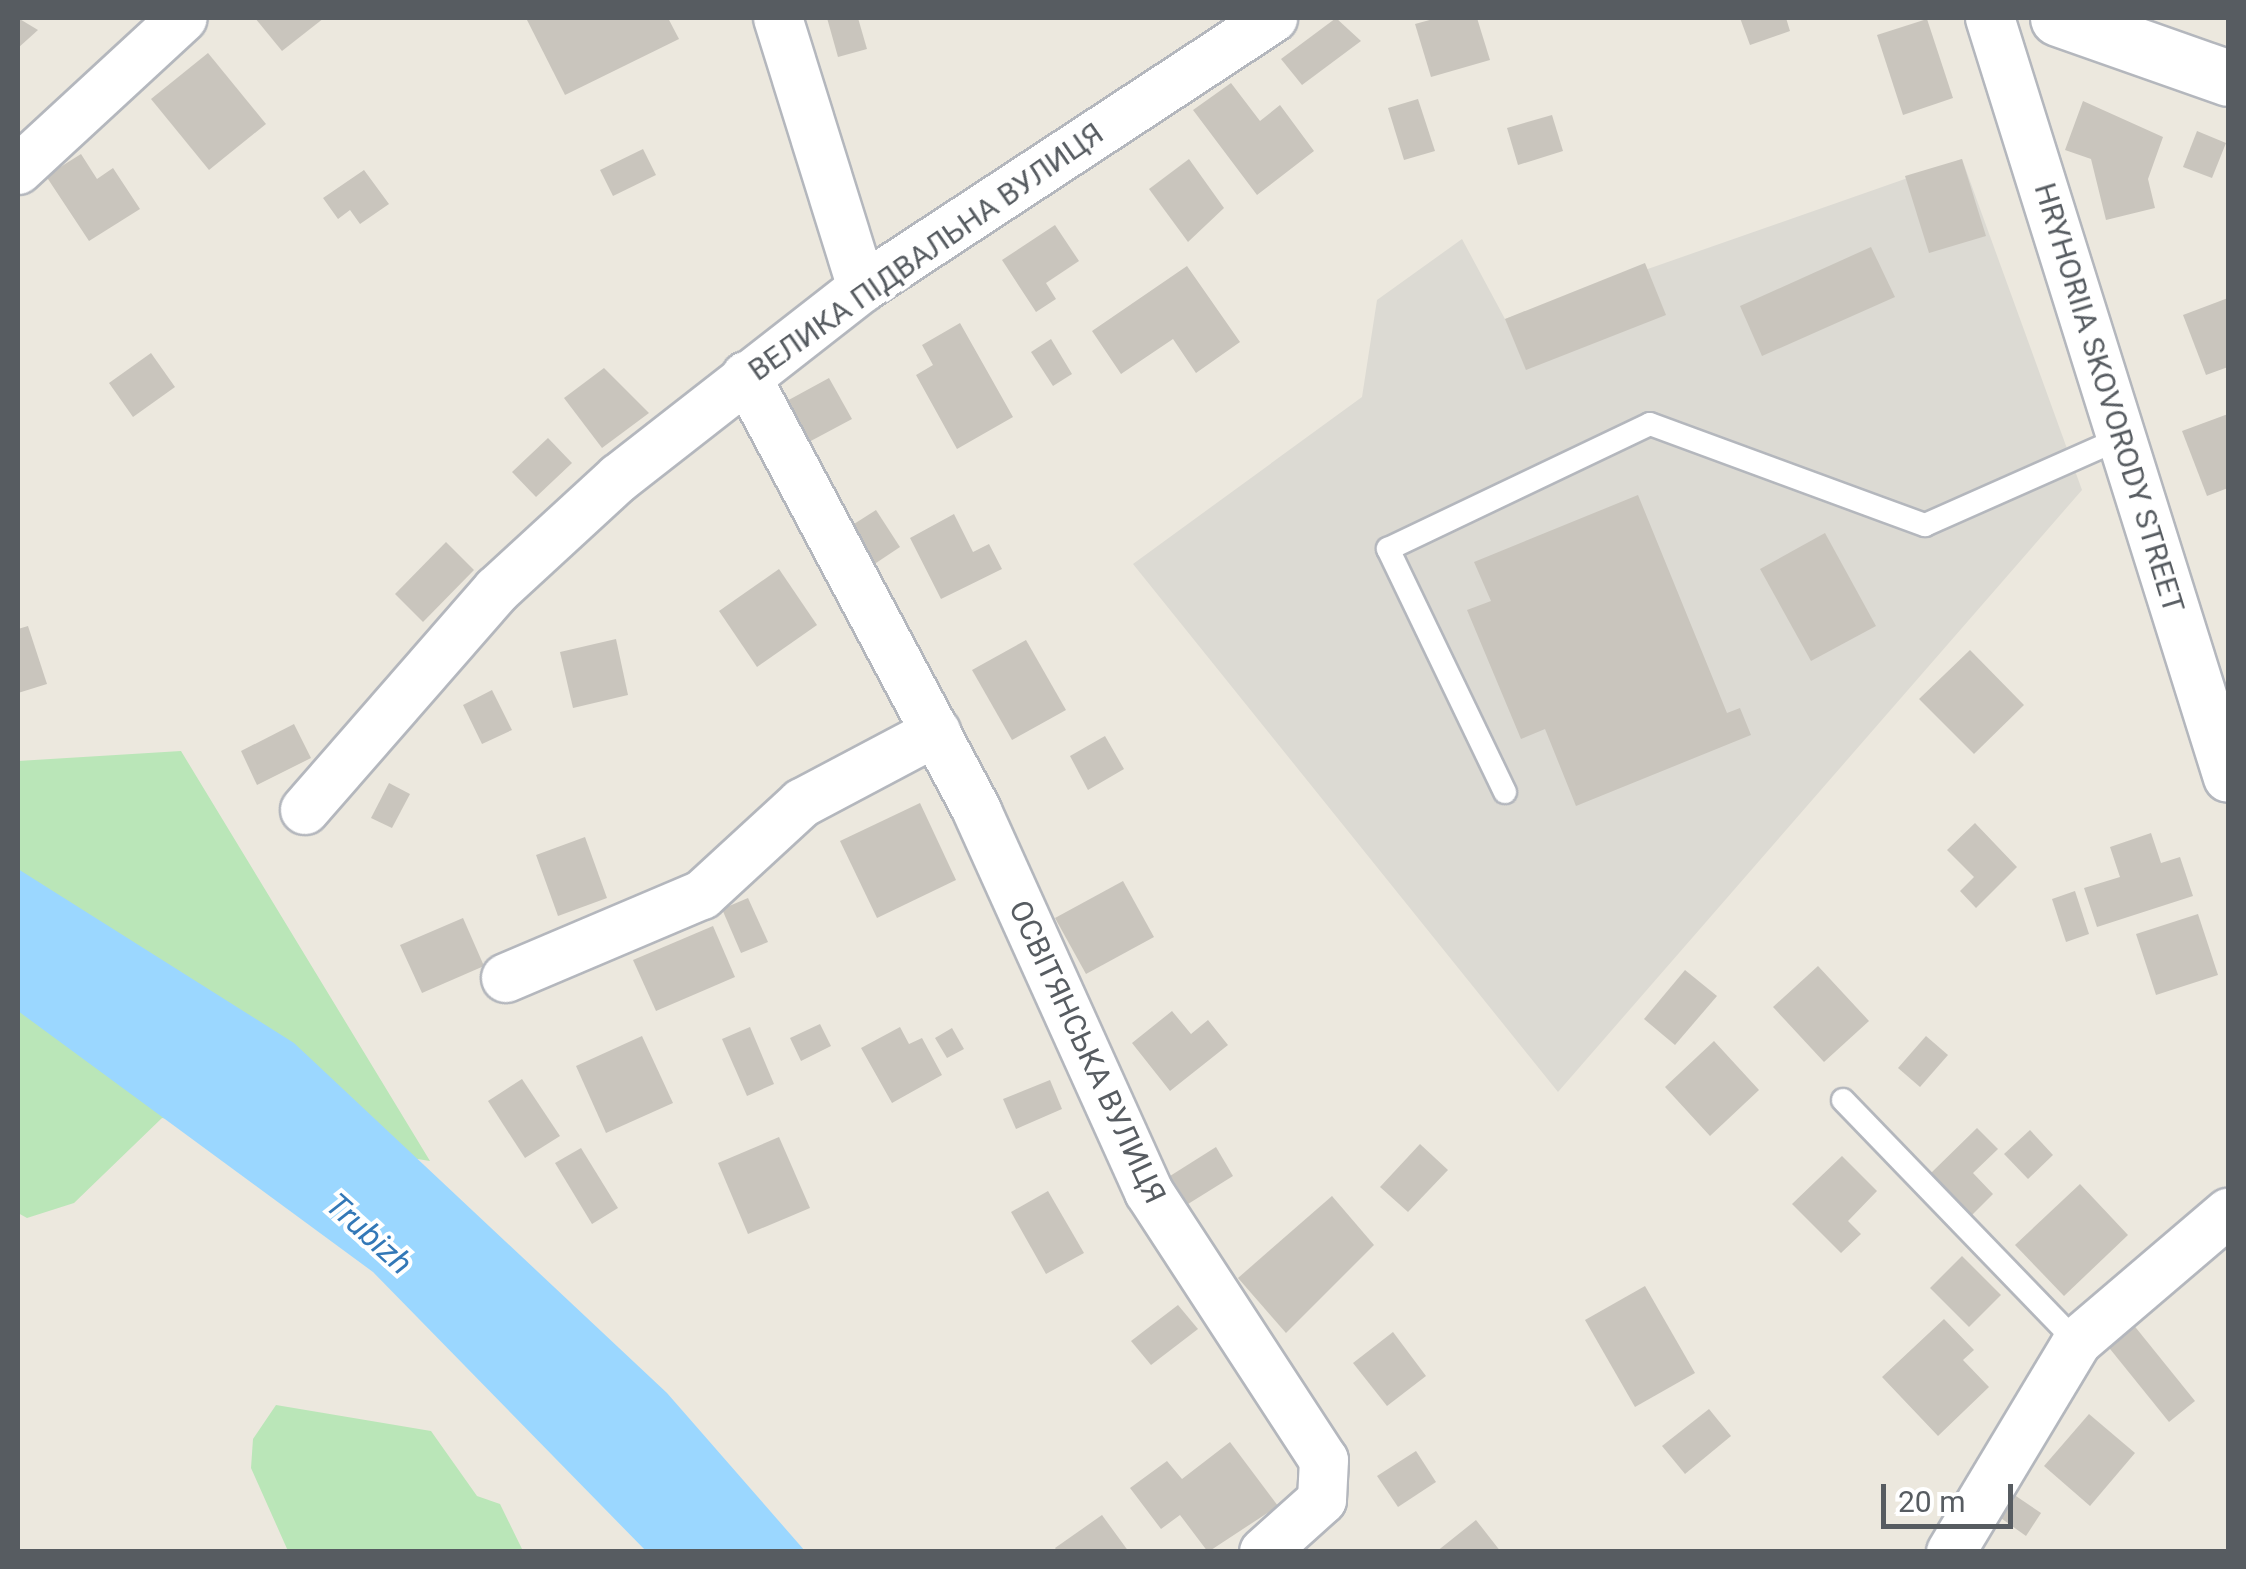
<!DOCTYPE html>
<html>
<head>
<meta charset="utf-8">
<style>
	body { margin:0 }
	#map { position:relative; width:2246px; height:1569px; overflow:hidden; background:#ece8de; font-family:Roboto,sans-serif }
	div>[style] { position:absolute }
	.industrial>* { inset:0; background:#dcdad3 }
	.green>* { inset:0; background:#bae6b8 }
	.water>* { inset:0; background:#9bd7ff }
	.building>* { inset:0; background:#c9c5bd }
	.roads { filter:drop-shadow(2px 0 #b4b7bd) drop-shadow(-2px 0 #b4b7bd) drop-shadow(0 2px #b4b7bd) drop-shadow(0 -2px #b4b7bd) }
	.lane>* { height:22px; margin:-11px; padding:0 11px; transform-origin:11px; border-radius:11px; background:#fff }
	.street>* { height:48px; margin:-24px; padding:0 24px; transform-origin:24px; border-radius:24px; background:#fff }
	.secondary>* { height:55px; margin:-27.5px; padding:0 27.5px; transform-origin:27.5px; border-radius:27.5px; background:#fff }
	span { translate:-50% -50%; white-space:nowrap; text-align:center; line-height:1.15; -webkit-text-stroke:8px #fff; paint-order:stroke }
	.street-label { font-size:30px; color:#575c61 }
	.water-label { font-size:32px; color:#3378b7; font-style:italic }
	.frame { position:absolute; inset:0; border:20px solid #575c61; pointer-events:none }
	.scale { position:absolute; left:1881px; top:1484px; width:132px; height:45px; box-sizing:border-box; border:5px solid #575c61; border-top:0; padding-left:12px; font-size:30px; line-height:35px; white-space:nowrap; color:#575c61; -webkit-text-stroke:8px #fff; paint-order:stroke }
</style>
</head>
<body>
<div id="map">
	<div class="industrial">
		<i style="clip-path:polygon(1962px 159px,2082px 490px,1558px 1092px,1133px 564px,1362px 397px,1377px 300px,1462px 239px,1505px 319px)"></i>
	</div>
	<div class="green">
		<i style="clip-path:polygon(181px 751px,430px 1161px,162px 1118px,74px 1203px,27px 1218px,18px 1213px,18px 761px)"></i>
		<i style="clip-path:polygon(276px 1405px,431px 1431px,477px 1496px,500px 1504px,523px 1551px,288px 1551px,251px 1468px,253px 1439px)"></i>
	</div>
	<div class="water">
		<i style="clip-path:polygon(18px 869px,294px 1043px,667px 1393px,805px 1551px,646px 1551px,373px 1272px,18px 1011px)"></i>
	</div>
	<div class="building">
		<i style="clip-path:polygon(18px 18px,38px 30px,18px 48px)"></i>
		<i style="clip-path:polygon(255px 18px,324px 18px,282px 51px)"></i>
		<i style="clip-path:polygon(526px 18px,668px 18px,679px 39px,565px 95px)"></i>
		<i style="clip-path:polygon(827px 18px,858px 18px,867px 49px,838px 57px)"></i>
		<i style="clip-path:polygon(1336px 18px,1361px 41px,1302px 85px,1281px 59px)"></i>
		<i style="clip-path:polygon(1437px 18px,1477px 18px,1490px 60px,1431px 77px,1415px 24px)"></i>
		<i style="clip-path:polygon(1740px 18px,1786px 18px,1790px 31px,1750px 45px)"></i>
		<i style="clip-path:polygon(1927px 19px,1953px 98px,1903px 115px,1877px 35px)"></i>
		<i style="clip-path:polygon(208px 53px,266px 124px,209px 170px,151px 99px)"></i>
		<i style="clip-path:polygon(1231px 83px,1260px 121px,1280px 105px,1314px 151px,1257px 195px,1193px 110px)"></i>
		<i style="clip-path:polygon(1418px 99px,1435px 151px,1404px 160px,1388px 108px)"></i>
		<i style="clip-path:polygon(2083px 101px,2163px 137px,2148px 179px,2155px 208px,2106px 220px,2091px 159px,2065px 150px)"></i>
		<i style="clip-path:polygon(1552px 115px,1563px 151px,1518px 165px,1507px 128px)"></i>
		<i style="clip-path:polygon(2197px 131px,2226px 143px,2212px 178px,2183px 167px)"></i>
		<i style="clip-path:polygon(643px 149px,656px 175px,613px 196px,600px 170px)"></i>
		<i style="clip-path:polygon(81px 154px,97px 179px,113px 168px,140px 209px,89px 241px,46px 176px)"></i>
		<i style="clip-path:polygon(1189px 159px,1224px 208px,1188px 242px,1149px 189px)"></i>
		<i style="clip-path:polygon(1962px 159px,1986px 236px,1929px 253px,1905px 176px)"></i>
		<i style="clip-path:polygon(364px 170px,389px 204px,360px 224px,350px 210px,338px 219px,323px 198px)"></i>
		<i style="clip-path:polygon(1055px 225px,1079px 261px,1046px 283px,1056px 299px,1036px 312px,1002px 260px)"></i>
		<i style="clip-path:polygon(1871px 247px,1895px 297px,1762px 356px,1740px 306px)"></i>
		<i style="clip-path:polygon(1645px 263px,1666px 315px,1526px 370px,1505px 319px)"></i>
		<i style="clip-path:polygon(1187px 266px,1240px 342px,1196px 373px,1173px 339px,1121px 374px,1092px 331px)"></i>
		<i style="clip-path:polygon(2228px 298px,2228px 367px,2206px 375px,2183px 315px)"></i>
		<i style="clip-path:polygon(960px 323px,1013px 417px,957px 449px,916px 375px,933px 365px,922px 345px)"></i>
		<i style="clip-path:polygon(1051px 339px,1072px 374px,1053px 386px,1031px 352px)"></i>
		<i style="clip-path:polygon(151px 353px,175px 387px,133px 417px,109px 383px)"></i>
		<i style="clip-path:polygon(604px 368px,649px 413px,602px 448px,564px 398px)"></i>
		<i style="clip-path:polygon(829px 378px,852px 419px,807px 443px,785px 402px)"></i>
		<i style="clip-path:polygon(2228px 414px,2228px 488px,2207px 496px,2182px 431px)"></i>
		<i style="clip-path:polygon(548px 438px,572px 463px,536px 497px,512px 472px)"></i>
		<i style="clip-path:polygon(1638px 495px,1727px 713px,1740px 708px,1751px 735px,1576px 806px,1545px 729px,1521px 739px,1467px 610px,1491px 601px,1474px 562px)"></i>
		<i style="clip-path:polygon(876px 510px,900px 547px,867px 569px,843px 531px)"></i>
		<i style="clip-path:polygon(954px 514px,973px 552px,989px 544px,1002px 569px,941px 599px,910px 538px)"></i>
		<i style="clip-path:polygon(1825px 533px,1876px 626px,1811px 661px,1760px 569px)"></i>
		<i style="clip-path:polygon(446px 542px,474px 570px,423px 622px,395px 594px)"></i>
		<i style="clip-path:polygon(779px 569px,817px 625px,757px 667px,719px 611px)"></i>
		<i style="clip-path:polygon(28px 626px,47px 684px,18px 693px,18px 629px)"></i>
		<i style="clip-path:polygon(616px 639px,628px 695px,573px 708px,560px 652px)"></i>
		<i style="clip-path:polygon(1026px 640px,1066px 710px,1012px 740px,972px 670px)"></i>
		<i style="clip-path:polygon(1970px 650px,2024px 705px,1974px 754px,1919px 699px)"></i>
		<i style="clip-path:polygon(492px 690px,512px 730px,482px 744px,463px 705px)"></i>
		<i style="clip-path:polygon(294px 724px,311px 758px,257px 785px,241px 751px)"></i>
		<i style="clip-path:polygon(1105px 736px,1124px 769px,1088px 790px,1070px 756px)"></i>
		<i style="clip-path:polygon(389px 783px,410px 794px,392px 828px,371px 818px)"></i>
		<i style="clip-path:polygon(920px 803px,956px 880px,877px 918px,840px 841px)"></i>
		<i style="clip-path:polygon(1975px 823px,2017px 867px,1976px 908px,1960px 891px,1974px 877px,1947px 850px)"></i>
		<i style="clip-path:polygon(2151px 833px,2161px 863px,2180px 857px,2193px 896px,2097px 927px,2084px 888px,2120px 877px,2110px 847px)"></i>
		<i style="clip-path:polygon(585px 837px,607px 898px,558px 916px,536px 855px)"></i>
		<i style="clip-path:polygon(1123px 881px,1154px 937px,1086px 974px,1055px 918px)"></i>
		<i style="clip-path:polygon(2075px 891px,2089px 934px,2066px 942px,2052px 899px)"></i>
		<i style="clip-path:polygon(748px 898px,768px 942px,741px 953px,722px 909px)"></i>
		<i style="clip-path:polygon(2198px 914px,2218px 975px,2156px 995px,2136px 934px)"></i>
		<i style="clip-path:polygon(463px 918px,484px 966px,422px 993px,400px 945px)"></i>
		<i style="clip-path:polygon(713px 926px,735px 977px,656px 1011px,633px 960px)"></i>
		<i style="clip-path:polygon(1818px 966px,1869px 1021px,1824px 1062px,1773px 1007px)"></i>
		<i style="clip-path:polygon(1685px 970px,1717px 996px,1675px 1045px,1644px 1019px)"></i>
		<i style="clip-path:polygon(1172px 1011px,1191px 1034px,1208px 1020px,1228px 1045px,1170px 1091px,1132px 1043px)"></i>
		<i style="clip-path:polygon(820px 1024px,831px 1046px,801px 1061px,790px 1038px)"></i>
		<i style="clip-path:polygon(750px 1027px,774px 1084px,747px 1096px,722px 1039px)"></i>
		<i style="clip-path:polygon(900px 1027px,909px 1044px,922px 1038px,942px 1075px,892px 1103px,861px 1048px)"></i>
		<i style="clip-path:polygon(952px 1028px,964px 1049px,947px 1058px,935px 1038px)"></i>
		<i style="clip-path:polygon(642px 1036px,673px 1103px,606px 1133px,576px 1066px)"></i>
		<i style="clip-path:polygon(1926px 1036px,1948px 1055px,1920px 1087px,1898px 1068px)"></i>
		<i style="clip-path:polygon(1714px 1041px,1759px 1090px,1710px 1136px,1665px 1087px)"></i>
		<i style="clip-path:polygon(522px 1079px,560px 1136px,525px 1158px,488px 1101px)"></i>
		<i style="clip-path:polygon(1050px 1080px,1062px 1109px,1016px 1129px,1003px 1099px)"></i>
		<i style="clip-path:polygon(1977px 1128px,1998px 1149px,1973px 1173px,1993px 1194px,1972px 1215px,1931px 1173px)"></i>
		<i style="clip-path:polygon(2030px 1130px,2053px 1155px,2028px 1179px,2004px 1154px)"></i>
		<i style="clip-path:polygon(779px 1137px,810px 1208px,748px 1234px,718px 1163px)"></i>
		<i style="clip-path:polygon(1420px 1144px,1448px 1170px,1408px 1212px,1380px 1187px)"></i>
		<i style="clip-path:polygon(1216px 1147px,1233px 1176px,1188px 1204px,1170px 1176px)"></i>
		<i style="clip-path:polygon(581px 1148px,618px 1208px,592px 1224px,555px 1163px)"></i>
		<i style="clip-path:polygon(1842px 1156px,1877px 1191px,1848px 1221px,1861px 1234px,1841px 1253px,1792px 1204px)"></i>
		<i style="clip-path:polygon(2080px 1184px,2128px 1235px,2064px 1296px,2015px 1245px)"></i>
		<i style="clip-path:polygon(1048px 1191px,1084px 1253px,1046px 1274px,1011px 1212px)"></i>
		<i style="clip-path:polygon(1332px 1196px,1374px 1245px,1286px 1333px,1238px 1278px)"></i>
		<i style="clip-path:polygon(1962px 1256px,2001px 1295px,1969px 1327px,1930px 1288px)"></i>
		<i style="clip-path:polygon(1645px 1286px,1695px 1373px,1635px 1407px,1585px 1320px)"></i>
		<i style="clip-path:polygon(1178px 1305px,1198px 1329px,1151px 1365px,1131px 1341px)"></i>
		<i style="clip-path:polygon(2128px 1318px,2195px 1401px,2169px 1422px,2102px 1339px)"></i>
		<i style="clip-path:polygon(1944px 1319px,1974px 1350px,1963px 1360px,1989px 1387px,1938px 1436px,1882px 1377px)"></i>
		<i style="clip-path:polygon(1393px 1332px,1426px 1376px,1387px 1406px,1353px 1363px)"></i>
		<i style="clip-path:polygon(1709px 1409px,1731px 1436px,1685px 1474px,1662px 1446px)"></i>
		<i style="clip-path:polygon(2089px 1414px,2135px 1453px,2090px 1506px,2044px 1466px)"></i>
		<i style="clip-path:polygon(1230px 1442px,1278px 1506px,1208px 1552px,1180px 1515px,1161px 1529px,1130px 1488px,1167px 1461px,1182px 1479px)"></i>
		<i style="clip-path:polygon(1416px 1451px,1436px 1482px,1398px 1507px,1377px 1476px)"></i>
		<i style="clip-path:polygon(2013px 1494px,2041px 1513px,2026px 1536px,1998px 1516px)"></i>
		<i style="clip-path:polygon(1102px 1515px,1129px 1552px,1058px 1552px,1055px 1548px)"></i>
		<i style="clip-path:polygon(1476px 1520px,1501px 1552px,1436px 1552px)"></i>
	</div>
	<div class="roads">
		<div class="lane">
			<i style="left:1505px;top:792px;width:270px;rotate:-115.7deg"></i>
			<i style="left:1388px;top:549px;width:290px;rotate:-25.5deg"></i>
			<i style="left:1650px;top:424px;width:293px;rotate:20.2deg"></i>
			<i style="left:1925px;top:525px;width:214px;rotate:-23.9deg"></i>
			<i style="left:1843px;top:1100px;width:337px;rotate:46deg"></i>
		</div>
		<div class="street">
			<i style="left:778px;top:18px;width:283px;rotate:72.7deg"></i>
			<i style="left:1990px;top:18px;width:796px;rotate:72.61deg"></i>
			<i style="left:18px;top:170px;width:224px;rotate:-42.7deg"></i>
			<i style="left:746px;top:376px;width:493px;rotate:62deg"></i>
			<i style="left:977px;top:811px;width:418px;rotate:65.7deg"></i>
			<i style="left:1149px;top:1192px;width:320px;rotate:56.9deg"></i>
			<i style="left:1324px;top:1460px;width:40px;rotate:92.9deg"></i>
			<i style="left:1322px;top:1500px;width:78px;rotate:138.1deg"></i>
			<i style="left:305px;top:810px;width:292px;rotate:-48.9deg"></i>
			<i style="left:497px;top:590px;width:166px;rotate:-42.6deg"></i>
			<i style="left:619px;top:478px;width:308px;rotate:-38deg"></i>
			<i style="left:862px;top:288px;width:492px;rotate:-33.3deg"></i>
			<i style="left:506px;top:978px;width:213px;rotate:-23deg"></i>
			<i style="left:702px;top:895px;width:136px;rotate:-42.6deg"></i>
			<i style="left:802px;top:803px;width:152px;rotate:-27.9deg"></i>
			<i style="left:1951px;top:1552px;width:245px;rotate:-59deg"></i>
			<i style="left:2077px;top:1342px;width:199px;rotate:-40.5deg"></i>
		</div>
		<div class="secondary">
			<i style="left:2058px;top:18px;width:180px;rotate:19.4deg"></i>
		</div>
	</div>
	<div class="street-label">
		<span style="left:926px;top:252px;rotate:-35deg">ВЕЛИКА ПІДВАЛЬНА ВУЛИЦЯ</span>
		<span style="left:2109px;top:398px;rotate:73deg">HRYHORIIA SKOVORODY STREET</span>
		<span style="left:1087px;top:1052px;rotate:65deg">ОСВІТЯНСЬКА ВУЛИЦЯ</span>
	</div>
	<div class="water-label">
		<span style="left:369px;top:1234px;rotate:42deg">Trubizh</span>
	</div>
	<div class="frame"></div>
	<div class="scale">20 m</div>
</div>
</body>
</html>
